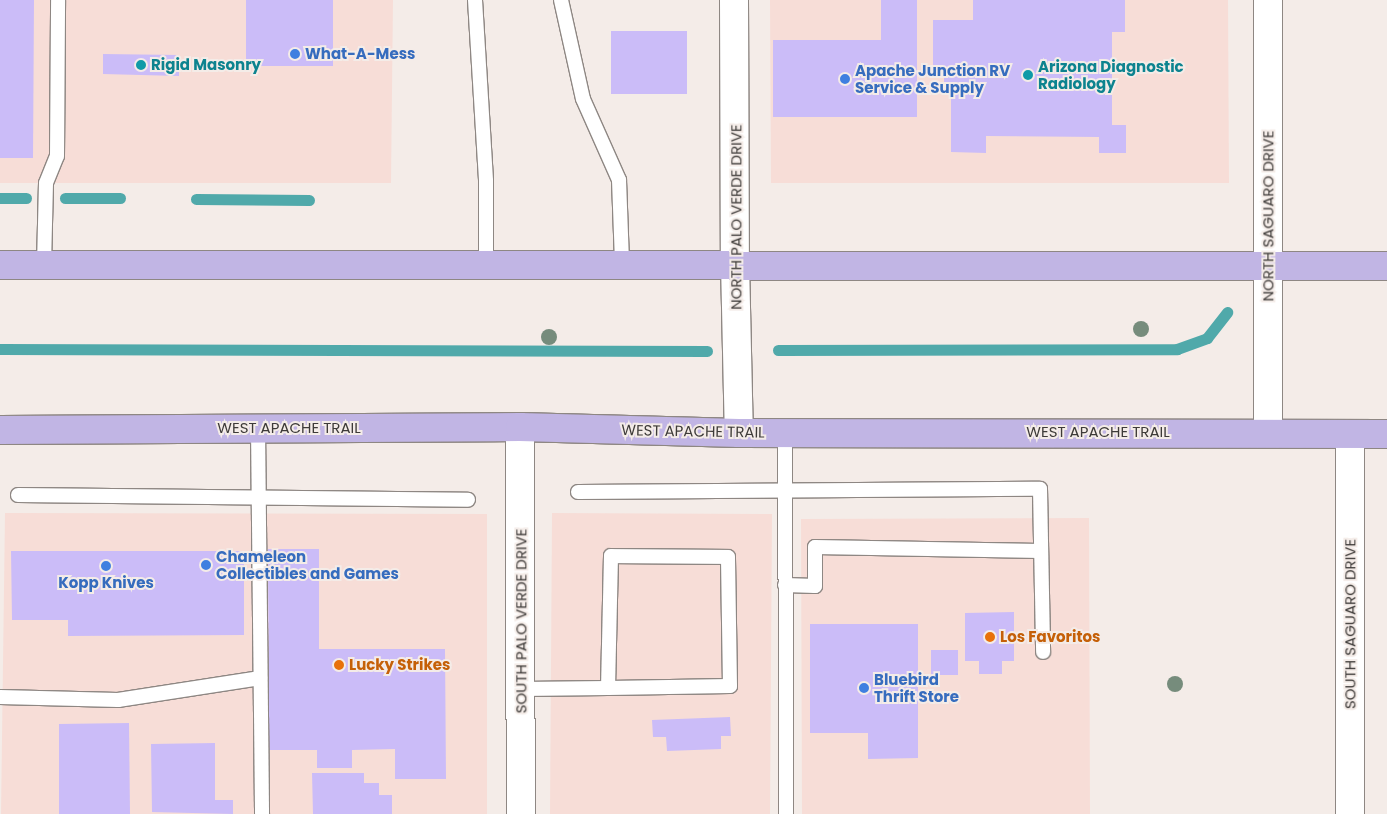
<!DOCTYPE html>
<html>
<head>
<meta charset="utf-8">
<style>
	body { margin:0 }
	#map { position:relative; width:1387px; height:814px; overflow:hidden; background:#f4ece8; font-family:Poppins,sans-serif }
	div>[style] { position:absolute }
	.commercial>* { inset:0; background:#f7ddd7 }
	.stream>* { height:11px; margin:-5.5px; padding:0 5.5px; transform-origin:5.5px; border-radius:5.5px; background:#50a9aa }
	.building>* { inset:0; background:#cbbcf8 }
	.roads { filter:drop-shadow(1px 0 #8e8783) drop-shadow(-1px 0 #8e8783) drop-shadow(0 1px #8e8783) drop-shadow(0 -1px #8e8783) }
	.lane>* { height:14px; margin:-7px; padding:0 7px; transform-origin:7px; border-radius:7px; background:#fff }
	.street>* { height:28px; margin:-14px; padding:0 14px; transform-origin:14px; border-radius:14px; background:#fff }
	.primary>* { height:28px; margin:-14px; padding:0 14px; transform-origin:14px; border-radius:14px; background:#c1b5e4 }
	.trees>* { width:16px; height:16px; margin:-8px; border-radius:50%; background:#768c7c }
	.dots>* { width:14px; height:14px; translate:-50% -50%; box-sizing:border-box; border:2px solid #f4ece8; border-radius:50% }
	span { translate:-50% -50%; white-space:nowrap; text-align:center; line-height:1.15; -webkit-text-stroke:4px #f4ece8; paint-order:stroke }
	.shop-label { font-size:15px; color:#366cbe; font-weight:700 }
	.left { translate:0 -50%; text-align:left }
	.culture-label { font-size:15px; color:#0d838f; font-weight:700 }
	.street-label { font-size:15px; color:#3e3b39 }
	.food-label { font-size:15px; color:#c56008; font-weight:700 }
</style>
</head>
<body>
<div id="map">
	<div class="commercial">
		<i style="clip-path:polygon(0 0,393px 0,391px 183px,0 183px)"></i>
		<i style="clip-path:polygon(770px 0,1228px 0,1229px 183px,771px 183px)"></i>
		<i style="clip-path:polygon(5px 513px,487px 514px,487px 814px,1px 814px)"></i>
		<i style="clip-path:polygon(552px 513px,772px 514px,770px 814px,550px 814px)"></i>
		<i style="clip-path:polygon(1089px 518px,1090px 814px,802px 814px,801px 519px)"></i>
	</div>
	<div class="stream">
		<i style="left:0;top:198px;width:26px"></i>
		<i style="left:65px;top:198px;width:55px"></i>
		<i style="left:196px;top:199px;width:113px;rotate:0.5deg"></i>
		<i style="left:0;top:349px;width:707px;rotate:0.16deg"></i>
		<i style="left:778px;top:350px;width:399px;rotate:-0.1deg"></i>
		<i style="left:1177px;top:349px;width:32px;rotate:-20deg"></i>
		<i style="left:1207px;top:338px;width:33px;rotate:-52deg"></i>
	</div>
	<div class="building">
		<i style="clip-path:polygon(0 0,34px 0,33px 158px,0 158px)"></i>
		<i style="clip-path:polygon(246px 0,333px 0,333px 66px,246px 66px)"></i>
		<i style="clip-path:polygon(881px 0,917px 0,917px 117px,773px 117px,773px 40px,881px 40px)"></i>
		<i style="clip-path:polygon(973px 0,1125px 0,1125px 32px,1112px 32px,1112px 125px,1126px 125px,1126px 153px,1099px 153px,1099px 137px,986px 136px,986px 153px,951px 152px,951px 83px,944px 83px,944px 66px,933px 66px,933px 20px,973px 20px)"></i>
		<i style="clip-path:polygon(611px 31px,687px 31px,687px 94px,611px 94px)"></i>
		<i style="clip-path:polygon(103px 54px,179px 55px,179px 76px,103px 74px)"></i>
		<i style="clip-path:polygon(268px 549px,319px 549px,319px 649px,445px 649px,446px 779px,395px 779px,395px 749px,352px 750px,352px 768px,317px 768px,317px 750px,269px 750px)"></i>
		<i style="clip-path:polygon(11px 551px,244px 551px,244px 635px,68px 636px,68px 620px,12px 620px)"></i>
		<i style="clip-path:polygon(1014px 612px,1014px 661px,1002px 661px,1002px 674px,979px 674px,979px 661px,965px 661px,965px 613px)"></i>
		<i style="clip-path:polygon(810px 624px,918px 624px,918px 758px,868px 759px,868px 733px,810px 733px)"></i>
		<i style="clip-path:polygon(931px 650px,958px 650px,958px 675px,931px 675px)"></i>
		<i style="clip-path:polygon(730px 717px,731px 736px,721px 736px,721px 749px,667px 751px,666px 737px,653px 737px,652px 720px)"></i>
		<i style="clip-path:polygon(129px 723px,130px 814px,59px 814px,59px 724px)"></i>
		<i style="clip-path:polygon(215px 743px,215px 800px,233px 800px,233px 814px,152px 812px,151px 744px)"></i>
		<i style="clip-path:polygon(312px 773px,364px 773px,364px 783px,379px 783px,379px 795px,392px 795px,392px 814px,313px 814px)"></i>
	</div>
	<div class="roads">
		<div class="lane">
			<i style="left:475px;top:0;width:181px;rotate:86.5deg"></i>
			<i style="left:486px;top:181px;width:82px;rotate:90deg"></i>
			<i style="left:561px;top:0;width:101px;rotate:77.5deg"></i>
			<i style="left:583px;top:99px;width:89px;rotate:66deg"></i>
			<i style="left:619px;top:180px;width:83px;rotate:87.9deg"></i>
			<i style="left:44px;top:265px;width:82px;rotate:-88.6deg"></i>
			<i style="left:46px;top:183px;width:29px;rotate:-68deg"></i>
			<i style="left:57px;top:156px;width:156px;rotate:-89.6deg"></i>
			<i style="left:258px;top:428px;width:386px;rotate:89.4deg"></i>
			<i style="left:785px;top:433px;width:381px;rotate:89.8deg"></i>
			<i style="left:578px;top:492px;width:462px;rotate:-0.4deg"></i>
			<i style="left:1040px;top:489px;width:163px;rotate:88.9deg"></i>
			<i style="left:18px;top:495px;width:450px;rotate:0.6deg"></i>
			<i style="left:785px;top:585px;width:30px;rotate:2deg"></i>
			<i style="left:815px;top:586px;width:39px;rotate:-90deg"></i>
			<i style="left:815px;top:547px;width:226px;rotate:1deg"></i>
			<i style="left:521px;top:689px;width:87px;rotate:-0.7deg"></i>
			<i style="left:608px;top:688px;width:122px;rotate:-0.9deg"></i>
			<i style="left:730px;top:686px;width:129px;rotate:-90.9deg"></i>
			<i style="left:728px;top:557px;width:117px;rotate:-179.5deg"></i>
			<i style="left:611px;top:556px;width:132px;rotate:91.3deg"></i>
			<i style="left:0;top:697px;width:118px;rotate:1.5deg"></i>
			<i style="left:118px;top:700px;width:144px;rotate:-8.8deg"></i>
		</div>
		<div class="street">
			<i style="left:734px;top:0;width:263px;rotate:89.8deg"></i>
			<i style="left:735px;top:263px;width:170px;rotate:88.7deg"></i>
			<i style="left:1268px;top:0;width:433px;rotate:90deg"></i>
			<i style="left:520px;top:427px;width:387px;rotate:89.9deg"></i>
			<i style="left:1350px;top:434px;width:380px;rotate:90deg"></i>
		</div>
		<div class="primary">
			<i style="left:0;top:265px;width:1387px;rotate:0.04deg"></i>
			<i style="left:0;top:430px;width:520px;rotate:-0.33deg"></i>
			<i style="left:520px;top:427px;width:219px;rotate:1.6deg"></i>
			<i style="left:739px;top:433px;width:648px;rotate:0.09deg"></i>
		</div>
	</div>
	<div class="trees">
		<i style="left:1141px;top:329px"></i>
		<i style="left:549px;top:337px"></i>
		<i style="left:1175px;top:684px"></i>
	</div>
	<div class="dots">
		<i style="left:295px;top:54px;background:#3f7fe0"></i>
		<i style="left:141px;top:65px;background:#0f9aa8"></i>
		<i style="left:1028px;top:75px;background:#0f9aa8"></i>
		<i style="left:845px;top:79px;background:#3f7fe0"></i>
		<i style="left:206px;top:565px;background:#3f7fe0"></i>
		<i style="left:106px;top:566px;background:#3f7fe0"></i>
		<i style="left:990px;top:637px;background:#e8710a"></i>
		<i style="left:339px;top:665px;background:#e8710a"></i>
		<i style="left:864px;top:688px;background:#3f7fe0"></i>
	</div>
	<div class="shop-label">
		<span class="left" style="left:305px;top:54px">What-A-Mess</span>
		<span class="left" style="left:855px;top:79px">Apache Junction RV<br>Service &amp; Supply</span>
		<span class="left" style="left:216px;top:565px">Chameleon<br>Collectibles and Games</span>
		<span style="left:106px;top:583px">Kopp Knives</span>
		<span class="left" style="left:874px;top:688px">Bluebird<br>Thrift Store</span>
	</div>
	<div class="culture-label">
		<span class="left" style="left:151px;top:65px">Rigid Masonry</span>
		<span class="left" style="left:1038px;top:75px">Arizona Diagnostic<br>Radiology</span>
	</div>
	<div class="street-label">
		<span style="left:1268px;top:216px;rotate:-90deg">NORTH SAGUARO DRIVE</span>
		<span style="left:736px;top:217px;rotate:-90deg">NORTH PALO VERDE DRIVE</span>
		<span style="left:289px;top:428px">WEST APACHE TRAIL</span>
		<span style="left:693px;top:431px;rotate:1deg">WEST APACHE TRAIL</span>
		<span style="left:1098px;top:432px">WEST APACHE TRAIL</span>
		<span style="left:521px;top:621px;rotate:-90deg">SOUTH PALO VERDE DRIVE</span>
		<span style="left:1350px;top:624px;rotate:-90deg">SOUTH SAGUARO DRIVE</span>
	</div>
	<div class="food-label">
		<span class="left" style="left:1000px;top:637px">Los Favoritos</span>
		<span class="left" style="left:349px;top:665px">Lucky Strikes</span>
	</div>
</div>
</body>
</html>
